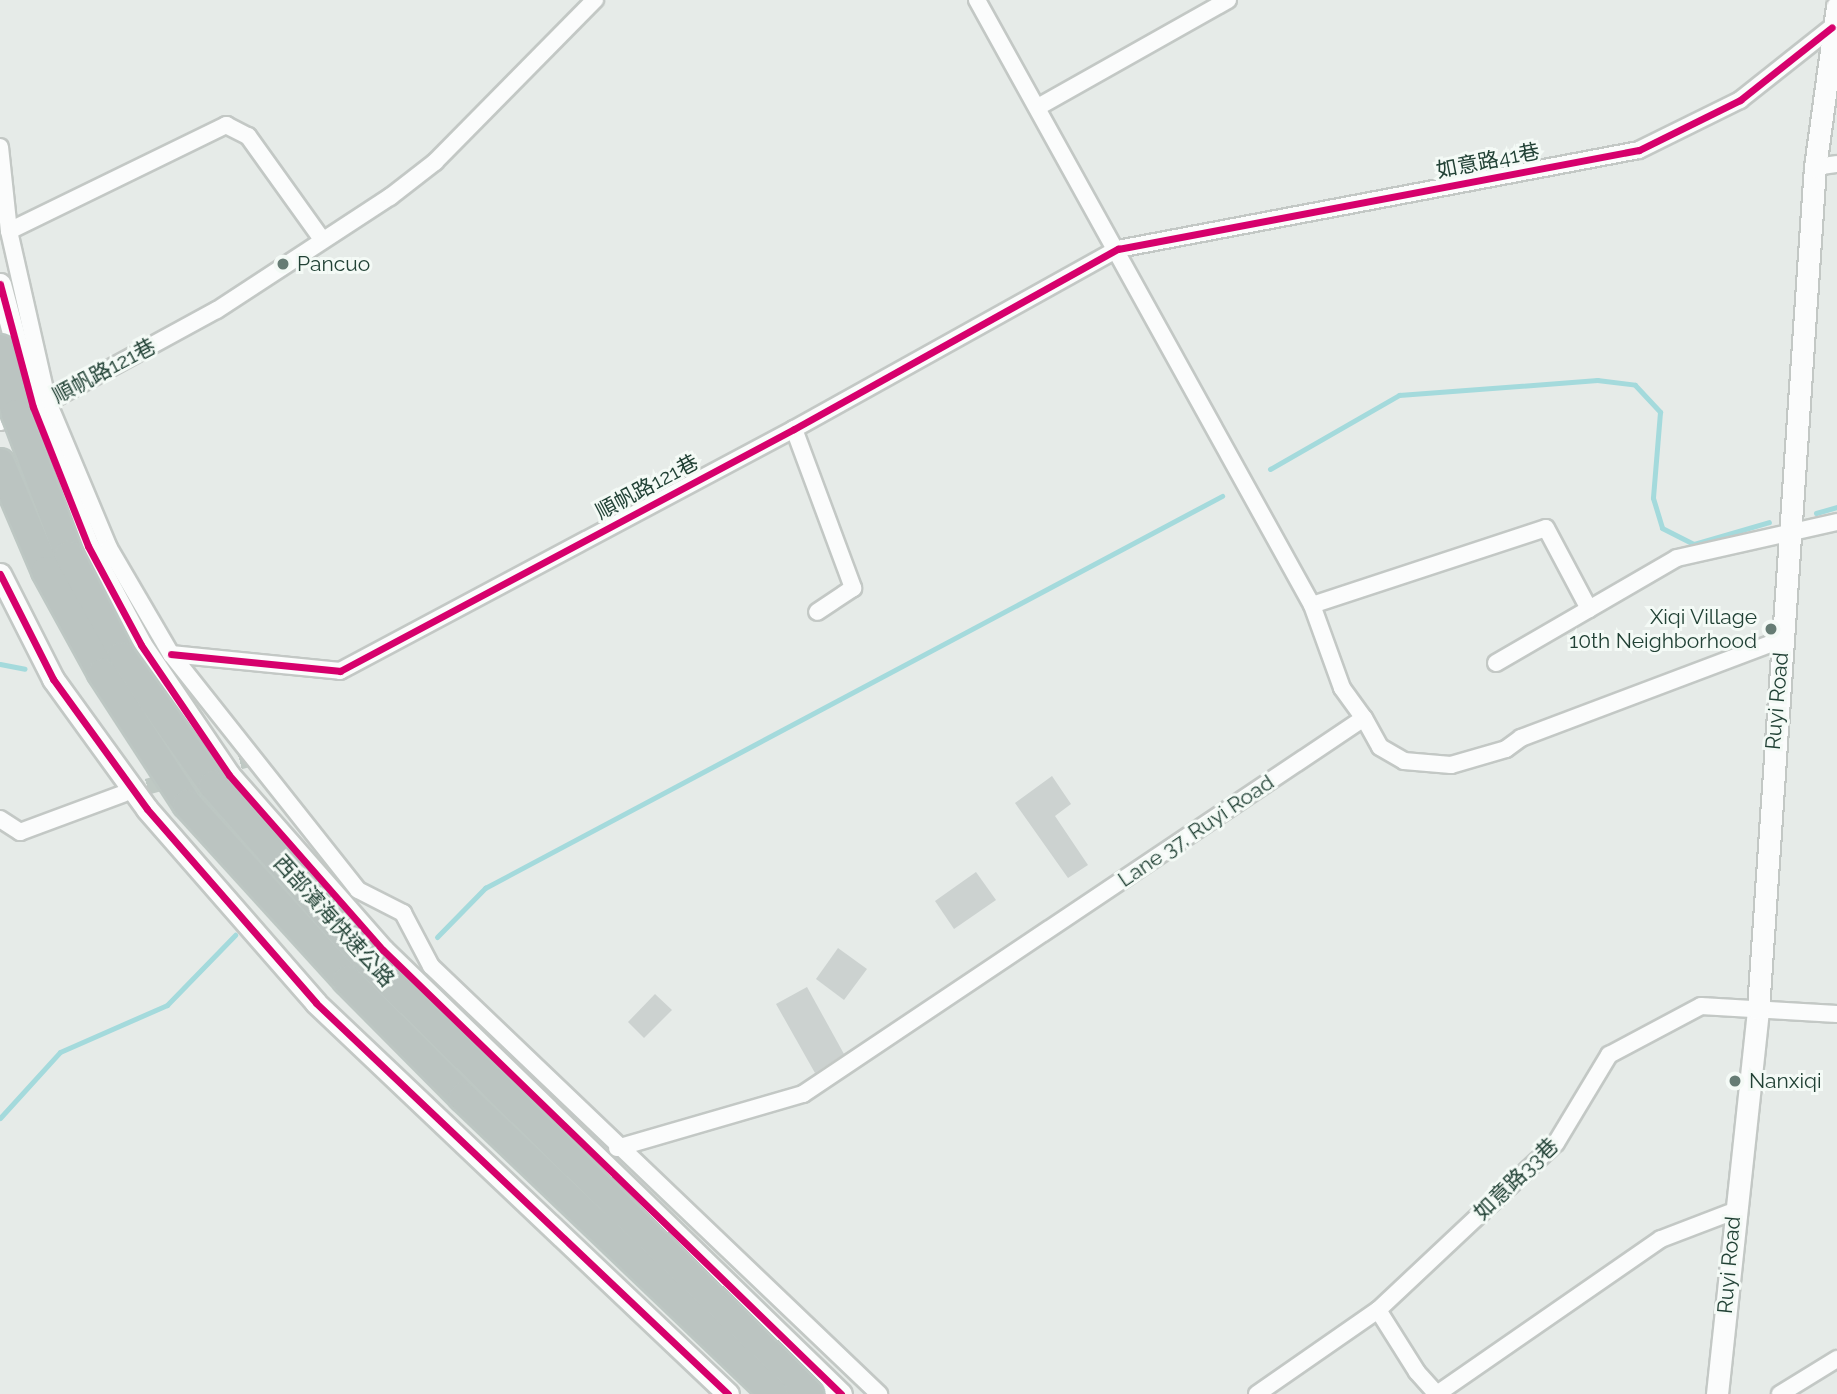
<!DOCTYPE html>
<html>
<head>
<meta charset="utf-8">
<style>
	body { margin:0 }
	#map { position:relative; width:1837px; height:1394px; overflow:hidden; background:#e6ebe8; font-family:Raleway,"Noto Sans TC",sans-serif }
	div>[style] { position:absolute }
	.stream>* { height:5px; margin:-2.5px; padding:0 2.5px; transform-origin:2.5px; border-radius:2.5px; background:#a4dadc }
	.building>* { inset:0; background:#ccd2d0 }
	.street-tunnel>* { height:16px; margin-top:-8px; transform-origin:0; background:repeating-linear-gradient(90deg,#bfc9c4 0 16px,transparent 0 24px) }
	.roads { filter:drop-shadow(2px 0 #c3c8c5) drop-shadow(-2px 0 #c3c8c5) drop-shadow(0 2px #c3c8c5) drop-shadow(0 -2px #c3c8c5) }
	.street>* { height:16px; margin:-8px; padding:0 8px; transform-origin:8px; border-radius:8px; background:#fbfcfc }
	.secondary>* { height:21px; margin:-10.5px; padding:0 10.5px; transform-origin:10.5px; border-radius:10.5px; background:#fbfcfc }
	.bridges { filter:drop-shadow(2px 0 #bdc7c3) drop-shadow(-2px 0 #bdc7c3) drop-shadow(0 2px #bdc7c3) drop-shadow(0 -2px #bdc7c3) }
	.highway-bridge>* { height:28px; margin:-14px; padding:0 14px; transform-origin:14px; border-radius:14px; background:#bbc4c1 }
	.cycleway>* { height:7px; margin:-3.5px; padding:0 3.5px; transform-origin:3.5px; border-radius:3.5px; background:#d6006c }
	.dots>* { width:19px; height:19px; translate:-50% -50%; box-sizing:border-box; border:4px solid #f4faf6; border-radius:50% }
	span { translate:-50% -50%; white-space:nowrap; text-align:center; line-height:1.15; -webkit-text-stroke:6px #f4faf6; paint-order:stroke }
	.street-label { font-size:21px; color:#214135 }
	.poi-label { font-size:21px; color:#214135 }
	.left { translate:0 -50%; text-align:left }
	.right { translate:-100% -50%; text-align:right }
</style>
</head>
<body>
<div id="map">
	<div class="stream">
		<i style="left:1270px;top:469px;width:149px;rotate:-29.8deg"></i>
		<i style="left:1399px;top:395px;width:199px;rotate:-4.3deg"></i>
		<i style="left:1597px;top:380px;width:38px;rotate:7deg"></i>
		<i style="left:1635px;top:385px;width:37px;rotate:47deg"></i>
		<i style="left:1660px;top:412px;width:86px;rotate:94.7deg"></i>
		<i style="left:1653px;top:498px;width:31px;rotate:73deg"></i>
		<i style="left:1662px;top:528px;width:36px;rotate:27deg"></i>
		<i style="left:1694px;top:544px;width:78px;rotate:-16.3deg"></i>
		<i style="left:1816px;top:513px;width:22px;rotate:-16deg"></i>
		<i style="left:0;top:664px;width:25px;rotate:11deg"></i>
		<i style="left:437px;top:937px;width:69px;rotate:-45.6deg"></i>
		<i style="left:485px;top:888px;width:835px;rotate:-28.01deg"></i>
		<i style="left:0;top:1118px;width:89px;rotate:-47.7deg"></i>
		<i style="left:60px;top:1052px;width:117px;rotate:-23.7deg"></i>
		<i style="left:167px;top:1005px;width:98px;rotate:-45.8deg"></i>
	</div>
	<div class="building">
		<i style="clip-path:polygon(1052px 776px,1071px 804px,1055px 816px,1088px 865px,1068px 878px,1015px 803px)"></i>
		<i style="clip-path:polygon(976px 872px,996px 900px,954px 929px,935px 901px)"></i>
		<i style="clip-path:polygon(838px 948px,867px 969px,844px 1000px,816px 979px)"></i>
		<i style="clip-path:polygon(807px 987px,844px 1054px,815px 1073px,776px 1004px)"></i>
		<i style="clip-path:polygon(655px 994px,672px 1010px,644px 1038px,628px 1022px)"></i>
	</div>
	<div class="street-tunnel">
		<i style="left:124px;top:793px;width:134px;rotate:-15.2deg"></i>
	</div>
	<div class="roads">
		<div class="street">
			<i style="left:977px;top:0;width:692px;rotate:61.03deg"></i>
			<i style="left:1312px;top:605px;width:88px;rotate:70.1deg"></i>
			<i style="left:1342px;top:688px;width:37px;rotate:54deg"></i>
			<i style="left:1038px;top:107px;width:218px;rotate:-29.4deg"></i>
			<i style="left:0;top:147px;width:84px;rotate:83.9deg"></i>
			<i style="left:9px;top:231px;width:175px;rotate:77.2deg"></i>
			<i style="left:48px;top:402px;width:158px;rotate:67.3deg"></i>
			<i style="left:109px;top:548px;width:123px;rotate:59.7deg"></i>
			<i style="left:171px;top:654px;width:301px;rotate:51.6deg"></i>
			<i style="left:358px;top:890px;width:51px;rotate:27.1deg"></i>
			<i style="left:403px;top:913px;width:60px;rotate:62.2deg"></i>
			<i style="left:431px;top:966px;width:620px;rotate:43.69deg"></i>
			<i style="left:1815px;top:167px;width:22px;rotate:-8deg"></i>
			<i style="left:9px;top:231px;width:242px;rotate:-26deg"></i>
			<i style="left:226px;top:125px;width:25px;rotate:27deg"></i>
			<i style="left:248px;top:136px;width:125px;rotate:54.4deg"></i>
			<i style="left:0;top:422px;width:52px;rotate:-22.6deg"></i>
			<i style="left:48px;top:402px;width:192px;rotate:-28.6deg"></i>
			<i style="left:217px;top:310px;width:207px;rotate:-33.2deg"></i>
			<i style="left:390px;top:197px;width:57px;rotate:-37.9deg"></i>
			<i style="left:435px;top:162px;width:228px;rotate:-45.4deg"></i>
			<i style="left:794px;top:429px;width:170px;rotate:69.6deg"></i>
			<i style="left:853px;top:588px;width:43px;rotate:146.3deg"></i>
			<i style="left:1312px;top:605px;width:246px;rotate:-18.2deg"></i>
			<i style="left:1546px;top:528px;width:92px;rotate:62deg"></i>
			<i style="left:171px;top:654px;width:170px;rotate:5.7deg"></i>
			<i style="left:340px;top:671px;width:514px;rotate:-28.06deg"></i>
			<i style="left:794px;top:429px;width:371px;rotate:-29.1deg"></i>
			<i style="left:1118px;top:249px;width:530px;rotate:-10.76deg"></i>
			<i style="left:1639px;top:150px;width:113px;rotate:-26.3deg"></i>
			<i style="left:1740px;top:100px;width:117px;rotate:-38.4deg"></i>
			<i style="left:1496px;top:663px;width:209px;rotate:-30.1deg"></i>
			<i style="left:1677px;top:558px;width:164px;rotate:-12.7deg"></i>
			<i style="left:0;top:819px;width:24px;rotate:33deg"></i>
			<i style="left:20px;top:832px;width:110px;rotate:-20.3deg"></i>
			<i style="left:617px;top:1148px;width:194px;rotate:-16.2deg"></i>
			<i style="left:803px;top:1094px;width:675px;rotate:-33.83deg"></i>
			<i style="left:1364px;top:718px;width:33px;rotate:61deg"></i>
			<i style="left:1380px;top:747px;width:28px;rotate:30deg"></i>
			<i style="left:1404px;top:761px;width:47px;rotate:4.9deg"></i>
			<i style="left:1451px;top:765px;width:57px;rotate:-16.2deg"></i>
			<i style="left:1506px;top:749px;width:19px;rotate:-36deg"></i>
			<i style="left:1521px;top:738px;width:280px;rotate:-20.7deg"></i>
			<i style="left:1378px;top:1310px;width:73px;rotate:57.8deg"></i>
			<i style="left:1417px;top:1372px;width:30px;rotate:48deg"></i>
			<i style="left:1437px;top:1394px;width:272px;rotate:-34.7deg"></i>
			<i style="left:1661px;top:1239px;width:78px;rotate:-21deg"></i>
			<i style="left:1257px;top:1394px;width:147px;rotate:-34.8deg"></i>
			<i style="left:1378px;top:1310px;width:244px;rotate:-43.2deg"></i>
			<i style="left:1556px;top:1143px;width:103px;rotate:-58.9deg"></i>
			<i style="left:1609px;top:1055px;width:104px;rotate:-28deg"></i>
			<i style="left:1701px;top:1006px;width:136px;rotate:3.4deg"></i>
			<i style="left:1780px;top:1394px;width:67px;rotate:-31.6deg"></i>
		</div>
		<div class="secondary">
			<i style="left:0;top:284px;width:127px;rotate:75deg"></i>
			<i style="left:33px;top:407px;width:149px;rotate:68.4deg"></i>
			<i style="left:88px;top:546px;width:112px;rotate:61.8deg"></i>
			<i style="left:141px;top:645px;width:157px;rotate:55.9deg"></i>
			<i style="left:229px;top:775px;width:233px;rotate:48.7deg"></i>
			<i style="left:383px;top:950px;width:638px;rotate:44.11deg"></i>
			<i style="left:0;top:574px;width:118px;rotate:63.2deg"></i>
			<i style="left:53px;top:679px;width:160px;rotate:54.1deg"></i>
			<i style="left:147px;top:809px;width:257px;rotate:48.9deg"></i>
			<i style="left:316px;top:1003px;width:568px;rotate:43.5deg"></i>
			<i style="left:1717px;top:1394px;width:387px;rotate:-83.9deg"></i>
			<i style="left:1758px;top:1009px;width:844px;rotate:-86.13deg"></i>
			<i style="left:1815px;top:167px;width:162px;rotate:-82.2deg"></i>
		</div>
	</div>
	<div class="bridges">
		<div class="highway-bridge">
			<i style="left:0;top:349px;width:67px;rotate:76.2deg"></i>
			<i style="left:16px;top:414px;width:151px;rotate:69.4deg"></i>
			<i style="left:69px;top:555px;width:114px;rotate:62.8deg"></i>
			<i style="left:121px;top:656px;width:158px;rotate:54.5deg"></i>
			<i style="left:213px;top:785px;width:232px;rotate:48.7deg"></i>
			<i style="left:366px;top:959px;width:621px;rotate:44.48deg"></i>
			<i style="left:0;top:463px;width:117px;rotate:66.9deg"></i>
			<i style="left:46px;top:571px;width:116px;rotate:61.2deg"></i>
			<i style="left:102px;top:673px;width:156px;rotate:57deg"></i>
			<i style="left:187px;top:804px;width:238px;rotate:47.7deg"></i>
			<i style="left:347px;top:980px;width:165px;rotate:45.2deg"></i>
			<i style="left:463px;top:1097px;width:430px;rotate:43.7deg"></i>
		</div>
	</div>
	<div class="cycleway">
		<i style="left:0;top:284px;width:127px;rotate:75deg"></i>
		<i style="left:33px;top:407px;width:149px;rotate:68.4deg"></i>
		<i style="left:88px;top:546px;width:112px;rotate:61.8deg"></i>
		<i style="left:141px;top:645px;width:157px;rotate:55.9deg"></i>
		<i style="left:229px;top:775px;width:233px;rotate:48.7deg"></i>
		<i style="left:383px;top:950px;width:638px;rotate:44.11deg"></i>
		<i style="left:0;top:574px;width:118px;rotate:63.2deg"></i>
		<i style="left:53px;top:679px;width:160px;rotate:54.1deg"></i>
		<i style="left:147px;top:809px;width:257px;rotate:48.9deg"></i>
		<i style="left:316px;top:1003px;width:568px;rotate:43.5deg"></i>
		<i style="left:171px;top:654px;width:170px;rotate:5.7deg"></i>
		<i style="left:340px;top:671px;width:514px;rotate:-28.06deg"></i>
		<i style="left:794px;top:429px;width:371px;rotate:-29.1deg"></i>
		<i style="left:1118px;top:249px;width:530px;rotate:-10.76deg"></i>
		<i style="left:1639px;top:150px;width:113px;rotate:-26.3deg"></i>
		<i style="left:1740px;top:100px;width:117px;rotate:-38.4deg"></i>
	</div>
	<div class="dots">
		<i style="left:283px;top:264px;background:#667c74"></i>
		<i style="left:1771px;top:629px;background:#667c74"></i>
		<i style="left:1735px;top:1081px;background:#667c74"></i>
	</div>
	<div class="street-label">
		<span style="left:1488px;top:161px;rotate:-11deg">如意路41巷</span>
		<span style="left:104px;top:371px;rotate:-28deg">順帆路121巷</span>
		<span style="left:647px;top:487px;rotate:-28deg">順帆路121巷</span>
		<span style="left:1777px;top:701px;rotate:-85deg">Ruyi Road</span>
		<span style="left:1196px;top:831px;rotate:-34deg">Lane 37, Ruyi Road</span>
		<span style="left:334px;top:921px;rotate:48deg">西部濱海快速公路</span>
		<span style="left:1516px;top:1179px;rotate:-44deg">如意路33巷</span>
		<span style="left:1729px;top:1265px;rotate:-85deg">Ruyi Road</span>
	</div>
	<div class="poi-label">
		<span class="left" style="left:297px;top:264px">Pancuo</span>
		<span class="right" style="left:1757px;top:629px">Xiqi Village<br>10th Neighborhood</span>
		<span class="left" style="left:1749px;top:1081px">Nanxiqi</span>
	</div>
</div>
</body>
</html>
